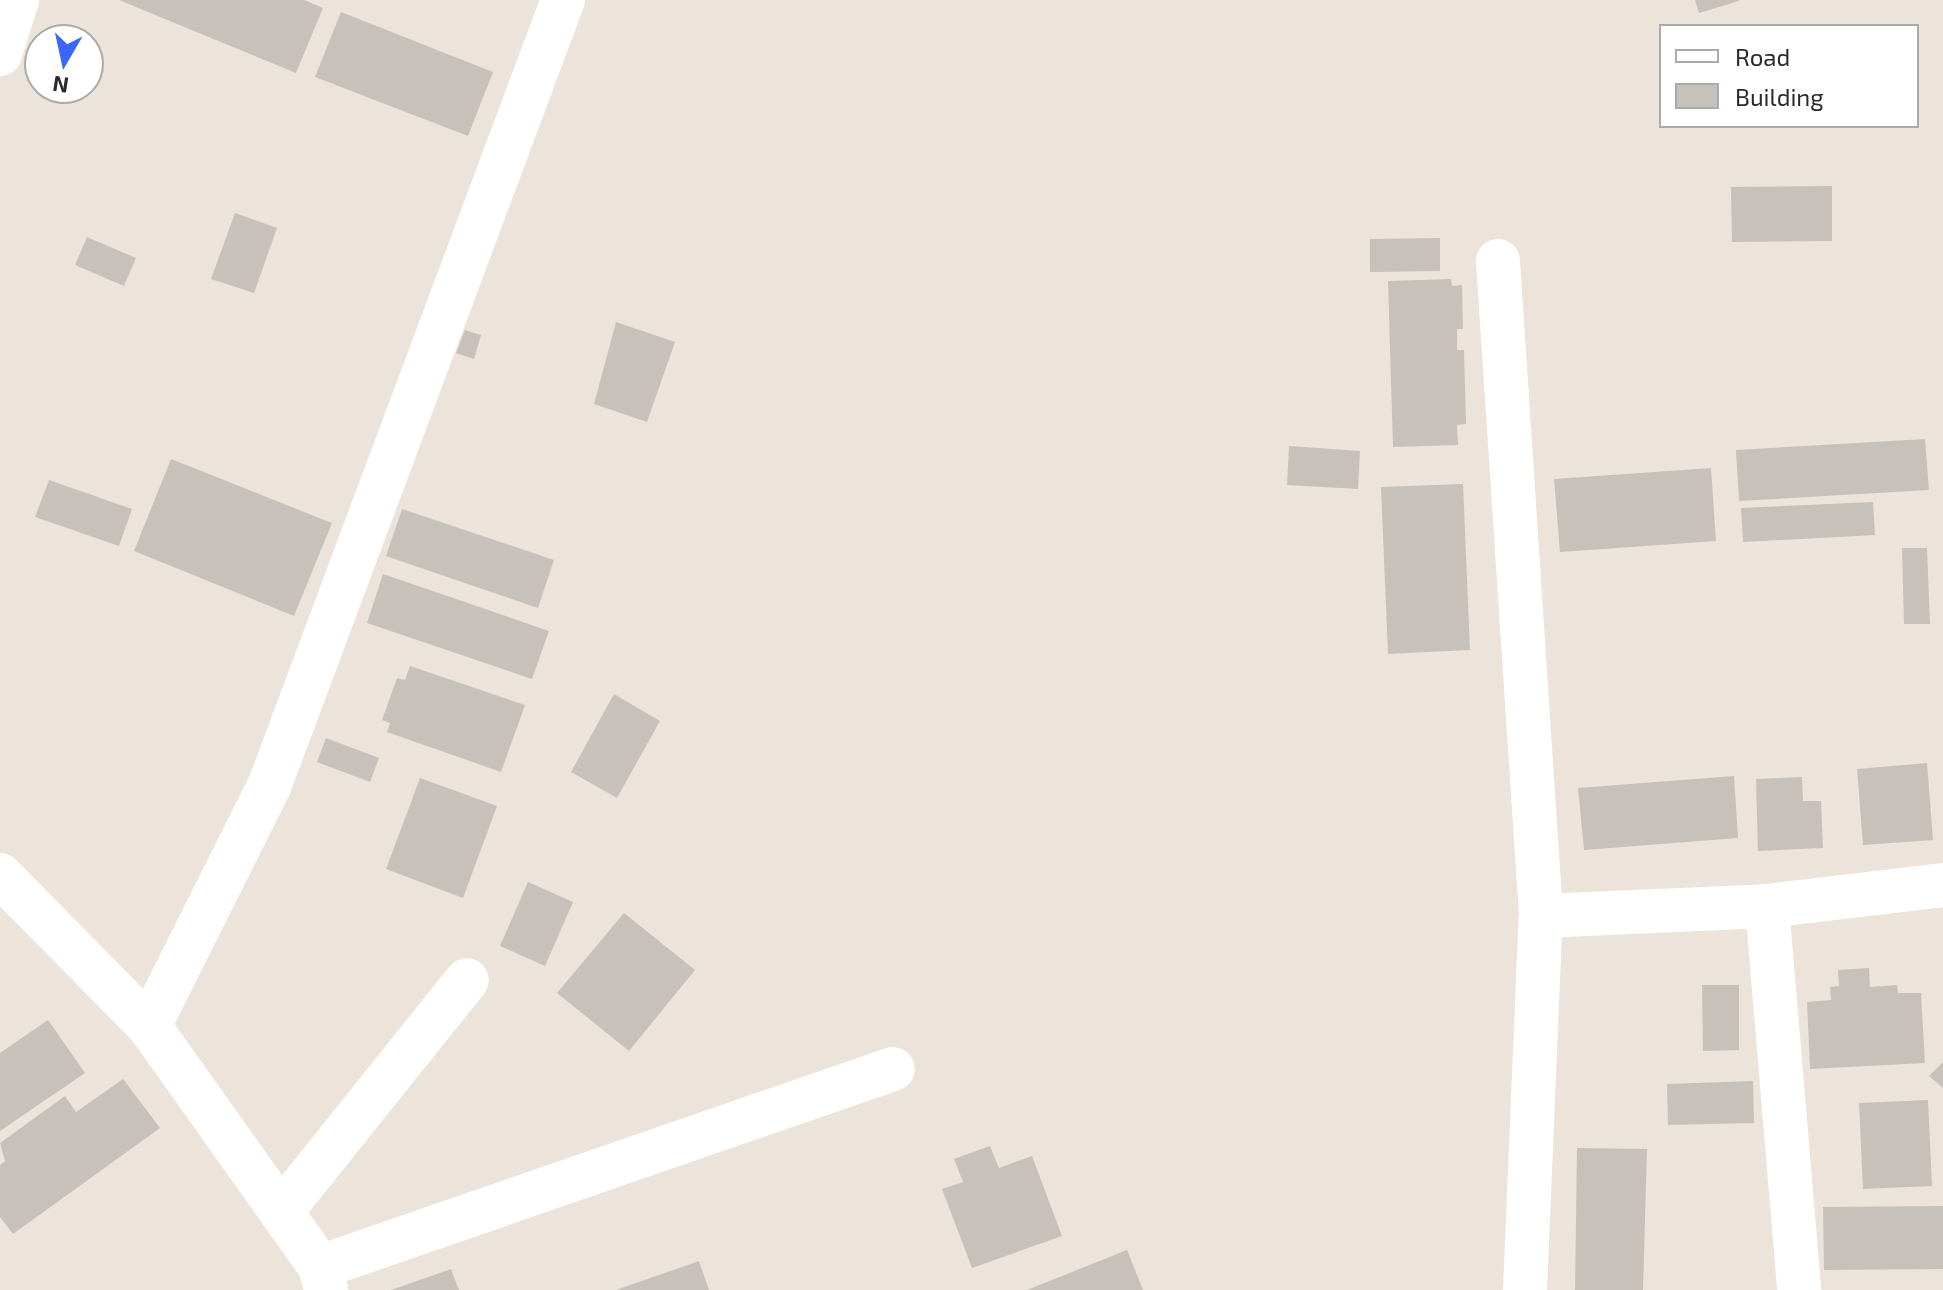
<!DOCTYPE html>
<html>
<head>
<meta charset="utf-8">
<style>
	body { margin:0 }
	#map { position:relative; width:1943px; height:1290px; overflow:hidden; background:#ece4db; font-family:"Exo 2",sans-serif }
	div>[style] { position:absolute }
	.building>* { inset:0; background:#c7c1bb }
	.street>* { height:44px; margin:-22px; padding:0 22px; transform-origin:22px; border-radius:22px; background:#fff }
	span { translate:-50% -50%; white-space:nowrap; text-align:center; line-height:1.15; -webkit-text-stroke:6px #fff; paint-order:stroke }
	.legend { position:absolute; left:1659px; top:24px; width:260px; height:104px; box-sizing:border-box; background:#fff; border:2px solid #aaa; margin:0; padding:10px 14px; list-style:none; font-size:24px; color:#2a2a2a }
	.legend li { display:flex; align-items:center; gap:16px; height:40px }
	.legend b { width:40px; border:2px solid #aaa }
	.north { position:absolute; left:24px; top:24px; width:80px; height:80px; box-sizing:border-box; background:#fff; border:2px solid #aaa; border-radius:50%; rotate:189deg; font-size:22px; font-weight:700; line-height:32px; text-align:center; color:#2a2a2a }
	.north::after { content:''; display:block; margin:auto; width:28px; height:36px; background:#3a67fa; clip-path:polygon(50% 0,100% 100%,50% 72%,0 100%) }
</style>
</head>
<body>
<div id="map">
	<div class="building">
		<i style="clip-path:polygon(119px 0,304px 0,323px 8px,296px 73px)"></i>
		<i style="clip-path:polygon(1695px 0,1739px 0,1739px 1px,1699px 13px)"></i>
		<i style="clip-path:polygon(341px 12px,493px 72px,468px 136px,315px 77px)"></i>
		<i style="clip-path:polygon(1832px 186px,1832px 241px,1732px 242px,1731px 187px)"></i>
		<i style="clip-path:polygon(235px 213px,277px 228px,254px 293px,211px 279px)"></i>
		<i style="clip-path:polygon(87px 237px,136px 258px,124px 286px,75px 265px)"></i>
		<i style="clip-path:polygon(1440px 238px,1440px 271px,1370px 272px,1370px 239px)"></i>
		<i style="clip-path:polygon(1451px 279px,1452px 286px,1462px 285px,1463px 329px,1457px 329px,1457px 350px,1464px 350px,1466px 424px,1457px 425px,1458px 445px,1393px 447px,1388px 281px)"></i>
		<i style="clip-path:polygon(616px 322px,675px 342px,647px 422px,594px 404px)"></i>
		<i style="clip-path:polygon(465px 330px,481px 335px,474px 359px,456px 353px)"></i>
		<i style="clip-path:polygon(1925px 439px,1929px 490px,1739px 501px,1736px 450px)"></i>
		<i style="clip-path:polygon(1289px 446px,1360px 451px,1358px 489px,1287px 485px)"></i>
		<i style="clip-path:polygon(171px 459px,332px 523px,294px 616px,134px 551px)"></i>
		<i style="clip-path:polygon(1711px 468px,1716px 541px,1560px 552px,1554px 479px)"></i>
		<i style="clip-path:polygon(49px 480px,132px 509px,119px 546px,35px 517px)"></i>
		<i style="clip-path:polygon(1463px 484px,1470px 650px,1388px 654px,1381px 487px)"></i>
		<i style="clip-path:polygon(1873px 502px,1875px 535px,1743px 542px,1741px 508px)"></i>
		<i style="clip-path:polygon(402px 509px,554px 560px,538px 608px,386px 556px)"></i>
		<i style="clip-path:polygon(1902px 548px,1927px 548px,1930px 624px,1904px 624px)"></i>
		<i style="clip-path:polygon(383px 574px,549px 631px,532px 679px,367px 623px)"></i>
		<i style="clip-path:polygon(410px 666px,525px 705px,501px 772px,387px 732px,390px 723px,382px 720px,397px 678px,405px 680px)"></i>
		<i style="clip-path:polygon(614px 694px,660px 721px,617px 798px,571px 772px)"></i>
		<i style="clip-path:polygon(326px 738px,379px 758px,370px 782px,317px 762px)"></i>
		<i style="clip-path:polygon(1927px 763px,1933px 840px,1863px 845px,1857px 769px)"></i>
		<i style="clip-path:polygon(1734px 776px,1738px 838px,1584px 850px,1578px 788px)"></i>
		<i style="clip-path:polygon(1802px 777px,1803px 801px,1821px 801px,1823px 848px,1758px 851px,1756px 779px)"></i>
		<i style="clip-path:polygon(420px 778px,497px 806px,463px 898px,386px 869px)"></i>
		<i style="clip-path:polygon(528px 882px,573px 902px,545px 966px,500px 946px)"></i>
		<i style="clip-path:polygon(624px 913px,695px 970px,629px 1051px,557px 993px)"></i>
		<i style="clip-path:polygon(1869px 968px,1870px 987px,1897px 985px,1898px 993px,1921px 993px,1925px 1063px,1810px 1069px,1807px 1002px,1831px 1000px,1830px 987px,1839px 986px,1838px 970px)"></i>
		<i style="clip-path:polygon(1702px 985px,1739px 985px,1739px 1050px,1703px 1051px)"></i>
		<i style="clip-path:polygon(48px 1020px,85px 1073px,0 1131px,0 1053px)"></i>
		<i style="clip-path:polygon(1943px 1062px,1943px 1088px,1929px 1076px)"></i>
		<i style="clip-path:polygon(123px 1079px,160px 1128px,13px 1234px,0 1217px,0 1165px,5px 1161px,0 1143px,65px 1096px,76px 1112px)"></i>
		<i style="clip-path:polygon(1753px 1081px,1754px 1123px,1668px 1125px,1667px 1084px)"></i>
		<i style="clip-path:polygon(1928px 1100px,1932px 1186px,1863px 1189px,1859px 1103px)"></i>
		<i style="clip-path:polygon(990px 1146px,999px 1168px,1032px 1156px,1062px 1236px,972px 1268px,942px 1189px,963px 1182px,954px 1159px)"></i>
		<i style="clip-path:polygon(1577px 1148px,1647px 1149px,1643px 1290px,1575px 1290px)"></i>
		<i style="clip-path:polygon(1943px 1206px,1943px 1269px,1824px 1270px,1823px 1207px)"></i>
		<i style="clip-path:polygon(1127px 1250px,1143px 1290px,1027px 1290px)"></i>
		<i style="clip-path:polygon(699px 1261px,709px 1290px,616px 1290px)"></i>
		<i style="clip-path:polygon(451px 1269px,459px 1290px,391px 1290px)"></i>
	</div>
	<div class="street">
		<i style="left:0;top:54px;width:57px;rotate:-72.5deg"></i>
		<i style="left:1498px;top:261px;width:656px;rotate:86.24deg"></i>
		<i style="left:1541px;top:916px;width:226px;rotate:-2.5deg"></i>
		<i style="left:1767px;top:906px;width:177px;rotate:-6.8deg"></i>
		<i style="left:0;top:875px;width:212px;rotate:45.4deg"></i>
		<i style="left:149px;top:1026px;width:296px;rotate:54.6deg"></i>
		<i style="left:320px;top:1267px;width:24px;rotate:75deg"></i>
		<i style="left:1767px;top:906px;width:385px;rotate:85.2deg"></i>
		<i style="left:149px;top:1026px;width:271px;rotate:-63.4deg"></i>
		<i style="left:270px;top:784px;width:837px;rotate:-69.51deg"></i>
		<i style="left:281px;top:1212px;width:297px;rotate:-51.3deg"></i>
		<i style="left:320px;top:1267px;width:606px;rotate:-19.06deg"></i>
		<i style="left:1525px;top:1290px;width:374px;rotate:-87.6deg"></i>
	</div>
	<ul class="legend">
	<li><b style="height:10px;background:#fff"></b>Road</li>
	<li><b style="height:22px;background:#c7c1bb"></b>Building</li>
	</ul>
	<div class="north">N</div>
</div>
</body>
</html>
